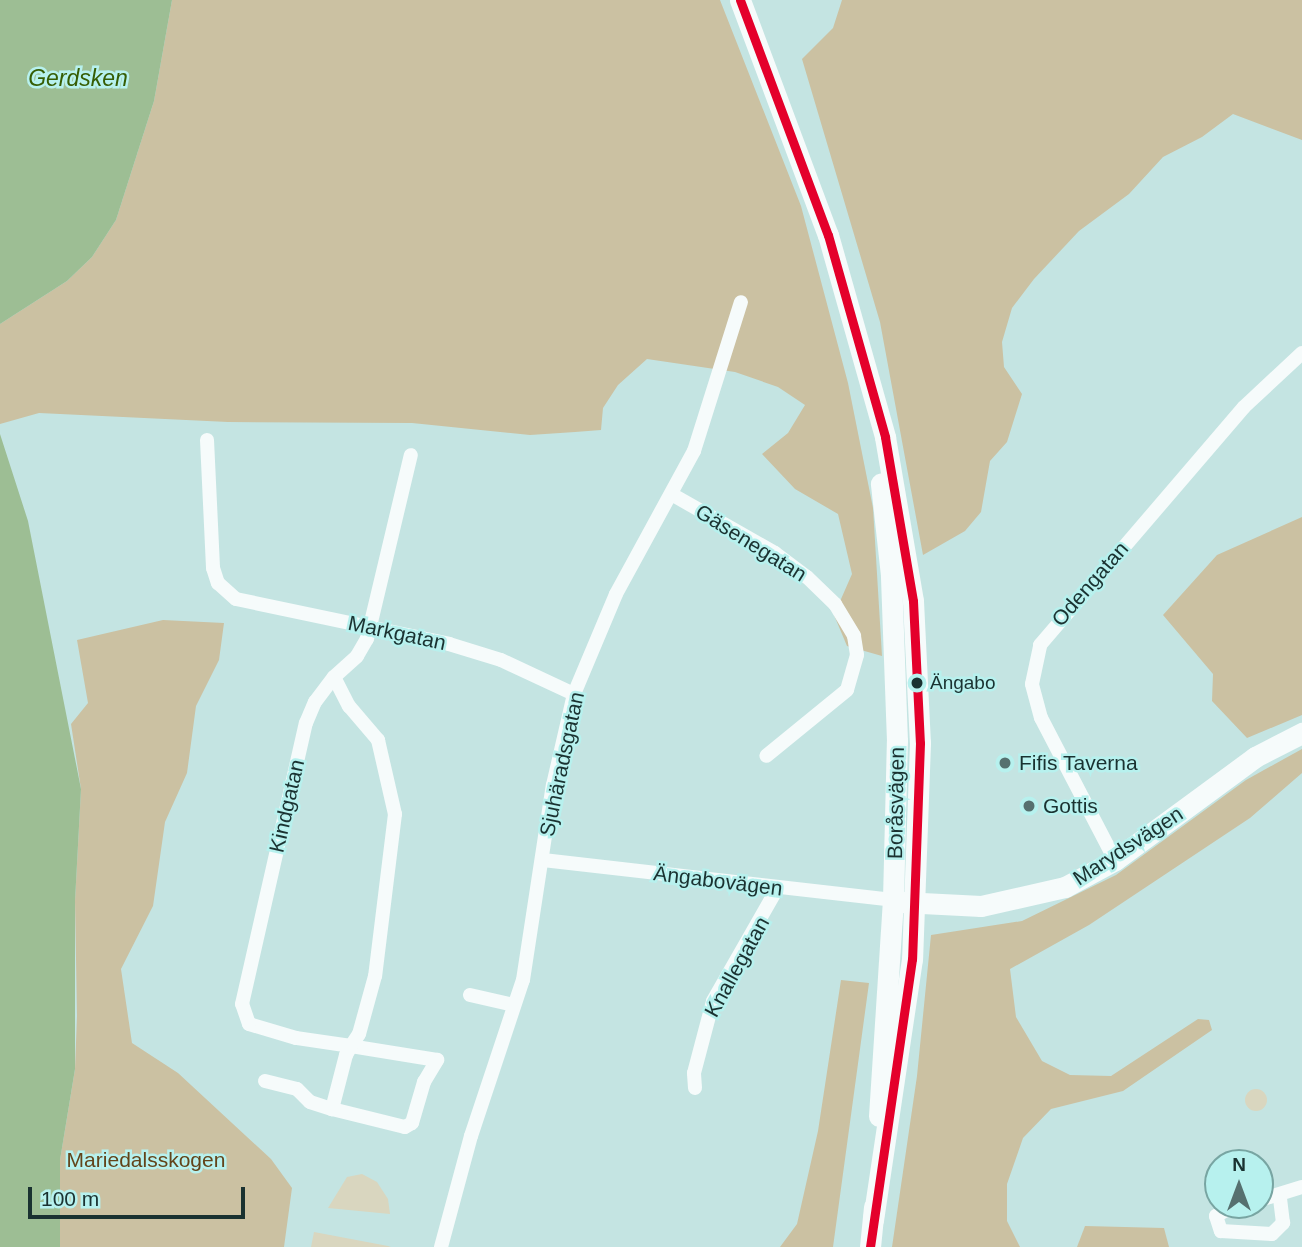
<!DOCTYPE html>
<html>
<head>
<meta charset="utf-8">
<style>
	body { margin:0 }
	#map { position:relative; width:1302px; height:1247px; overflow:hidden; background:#c4e4e2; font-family:Arial,sans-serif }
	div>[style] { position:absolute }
	.green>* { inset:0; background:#d9d6bf }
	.round { border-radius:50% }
	.forest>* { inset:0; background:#cbc1a2 }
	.water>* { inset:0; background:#9dbe94 }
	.street>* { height:14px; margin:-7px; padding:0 7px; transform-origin:7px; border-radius:7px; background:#f6fbfb }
	.secondary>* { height:21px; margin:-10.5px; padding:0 10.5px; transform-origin:10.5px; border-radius:10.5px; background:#f6fbfb }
	.bus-1>* { height:9px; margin:-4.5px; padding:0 4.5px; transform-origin:4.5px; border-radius:4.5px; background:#e4002b }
	.dots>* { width:19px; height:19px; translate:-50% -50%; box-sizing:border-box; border:4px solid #b7f1ee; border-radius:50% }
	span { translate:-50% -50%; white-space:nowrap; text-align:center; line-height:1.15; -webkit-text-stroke:5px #b7f1ee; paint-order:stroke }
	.bus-label { font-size:19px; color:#1a3231 }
	.left { translate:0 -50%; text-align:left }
	.street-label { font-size:21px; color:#1a3231 }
	.poi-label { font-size:21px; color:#1a3231 }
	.park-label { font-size:21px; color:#63441a }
	.water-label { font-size:23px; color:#365d04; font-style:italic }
	.north { position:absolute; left:1204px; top:1149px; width:70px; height:70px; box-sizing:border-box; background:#b7f1ee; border:2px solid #78a5a2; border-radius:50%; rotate:0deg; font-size:19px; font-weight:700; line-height:28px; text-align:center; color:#1a3231 }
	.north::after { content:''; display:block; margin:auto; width:24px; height:32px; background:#56706f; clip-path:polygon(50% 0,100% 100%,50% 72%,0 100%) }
	.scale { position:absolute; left:28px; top:1187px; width:217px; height:32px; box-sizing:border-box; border:4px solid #1a3231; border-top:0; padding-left:9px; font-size:21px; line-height:24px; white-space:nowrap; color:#1a3231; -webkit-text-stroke:5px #b7f1ee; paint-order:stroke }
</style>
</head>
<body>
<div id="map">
	<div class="green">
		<i class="round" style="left:1245px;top:1089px;width:22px;height:22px"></i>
		<i style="clip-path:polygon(362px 1174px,377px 1182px,388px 1199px,390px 1214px,328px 1208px,347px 1177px)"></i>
		<i style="clip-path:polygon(314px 1232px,388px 1246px,391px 1247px,311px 1247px)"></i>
	</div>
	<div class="forest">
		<i style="clip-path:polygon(172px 0,720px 0,801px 206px,848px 383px,873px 508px,882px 656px,847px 646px,834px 615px,852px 574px,838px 514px,795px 489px,762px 454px,788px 433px,805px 405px,778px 387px,735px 372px,647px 359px,618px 385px,603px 408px,601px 430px,575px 432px,530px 435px,412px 423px,228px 422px,39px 413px,0 424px,0 324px,67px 281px,92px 257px,116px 220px,154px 101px)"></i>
		<i style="clip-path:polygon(842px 0,1302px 0,1302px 140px,1233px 114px,1202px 137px,1163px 157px,1129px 194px,1079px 231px,1034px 279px,1012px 308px,1002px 342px,1004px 367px,1022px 394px,1007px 442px,990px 461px,981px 512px,965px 531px,923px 555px,880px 322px,802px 59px,833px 28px)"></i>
		<i style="clip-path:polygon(1302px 517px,1302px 715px,1247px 738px,1212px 701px,1213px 674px,1163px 615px,1217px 555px)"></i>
		<i style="clip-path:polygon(163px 620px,224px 623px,219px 660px,196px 706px,187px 773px,165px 822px,153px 906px,121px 969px,132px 1043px,178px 1073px,271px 1159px,292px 1188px,284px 1247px,60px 1247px,60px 1160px,75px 1069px,77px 1016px,75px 901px,81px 789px,71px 724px,88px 703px,77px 640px)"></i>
		<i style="clip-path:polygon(1302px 749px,1302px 773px,1250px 818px,1089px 925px,1010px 969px,1016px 1017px,1042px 1061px,1070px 1075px,1111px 1076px,1198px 1019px,1209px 1020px,1212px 1030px,1123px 1091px,1051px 1109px,1023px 1138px,1007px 1184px,1007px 1221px,1020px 1247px,892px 1247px,917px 1076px,931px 935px,1022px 921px,1116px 875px,1246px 780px)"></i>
		<i style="clip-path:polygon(841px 980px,869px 983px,833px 1247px,780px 1247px,797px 1224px,818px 1131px)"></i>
		<i style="clip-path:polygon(1085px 1226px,1164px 1228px,1169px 1247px,1077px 1247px)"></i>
	</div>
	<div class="water">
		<i style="clip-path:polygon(0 0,172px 0,154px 101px,116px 220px,92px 257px,67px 281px,0 324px)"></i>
		<i style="clip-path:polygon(0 434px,28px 521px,81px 789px,75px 901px,75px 1069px,60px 1160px,60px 1247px,0 1247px)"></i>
	</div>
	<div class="street">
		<i style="left:207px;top:440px;width:128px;rotate:87.3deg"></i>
		<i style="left:213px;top:568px;width:16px;rotate:72deg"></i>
		<i style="left:218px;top:583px;width:24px;rotate:42deg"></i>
		<i style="left:236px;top:599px;width:218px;rotate:11.9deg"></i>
		<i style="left:449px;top:644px;width:54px;rotate:17.1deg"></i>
		<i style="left:501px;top:660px;width:81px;rotate:25deg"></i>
		<i style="left:673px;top:495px;width:117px;rotate:29.6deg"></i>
		<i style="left:775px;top:553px;width:40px;rotate:37deg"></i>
		<i style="left:807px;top:577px;width:39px;rotate:44deg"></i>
		<i style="left:835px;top:604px;width:37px;rotate:59deg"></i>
		<i style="left:854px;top:636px;width:19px;rotate:81deg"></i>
		<i style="left:857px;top:655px;width:36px;rotate:106deg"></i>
		<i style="left:847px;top:690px;width:104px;rotate:140.8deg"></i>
		<i style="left:334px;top:677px;width:33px;rotate:63deg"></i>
		<i style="left:349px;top:706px;width:45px;rotate:49.5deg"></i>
		<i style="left:378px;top:740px;width:76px;rotate:77.1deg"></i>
		<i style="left:395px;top:814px;width:163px;rotate:97deg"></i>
		<i style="left:375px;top:976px;width:60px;rotate:105.4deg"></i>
		<i style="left:359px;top:1034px;width:14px;rotate:124deg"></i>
		<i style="left:351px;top:1046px;width:10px;rotate:119deg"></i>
		<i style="left:346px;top:1055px;width:56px;rotate:104.5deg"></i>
		<i style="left:332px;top:1109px;width:75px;rotate:13.9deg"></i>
		<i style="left:405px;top:1127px;width:8px;rotate:-30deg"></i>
		<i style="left:412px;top:1123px;width:43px;rotate:-73.7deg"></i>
		<i style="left:424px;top:1082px;width:26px;rotate:-59deg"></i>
		<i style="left:437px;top:1060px;width:87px;rotate:-170.8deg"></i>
		<i style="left:351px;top:1046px;width:56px;rotate:-171.7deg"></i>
		<i style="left:296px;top:1038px;width:49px;rotate:-163.4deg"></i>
		<i style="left:249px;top:1024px;width:21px;rotate:-109deg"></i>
		<i style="left:242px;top:1004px;width:288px;rotate:-77.2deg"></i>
		<i style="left:306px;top:723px;width:23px;rotate:-67deg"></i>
		<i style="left:315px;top:702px;width:31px;rotate:-53deg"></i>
		<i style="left:334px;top:677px;width:31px;rotate:-42deg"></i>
		<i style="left:357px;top:656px;width:20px;rotate:-60deg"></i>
		<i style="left:367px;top:639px;width:189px;rotate:-76.6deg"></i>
		<i style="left:543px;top:860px;width:352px;rotate:6.5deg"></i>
		<i style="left:1115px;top:860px;width:160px;rotate:-117.5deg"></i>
		<i style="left:1041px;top:718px;width:35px;rotate:-105deg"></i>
		<i style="left:1032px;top:684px;width:40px;rotate:-78deg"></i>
		<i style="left:1040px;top:645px;width:313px;rotate:-49.4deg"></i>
		<i style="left:1244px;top:407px;width:79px;rotate:-43deg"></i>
		<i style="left:470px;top:995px;width:45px;rotate:12.8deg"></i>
		<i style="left:265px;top:1081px;width:33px;rotate:14deg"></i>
		<i style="left:297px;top:1089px;width:18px;rotate:45deg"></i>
		<i style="left:310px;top:1102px;width:23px;rotate:18deg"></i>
		<i style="left:695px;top:1088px;width:15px;rotate:-94deg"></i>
		<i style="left:694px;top:1073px;width:74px;rotate:-75.2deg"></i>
		<i style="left:713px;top:1001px;width:129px;rotate:-60.3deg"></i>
		<i style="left:1260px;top:1200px;width:44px;rotate:-17.2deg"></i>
		<i style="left:1235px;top:1205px;width:22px;rotate:150deg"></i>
		<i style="left:1216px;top:1216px;width:16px;rotate:72deg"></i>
		<i style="left:1221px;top:1231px;width:51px;rotate:3.4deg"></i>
		<i style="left:1272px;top:1234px;width:16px;rotate:-45deg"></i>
		<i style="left:1283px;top:1223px;width:26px;rotate:-97deg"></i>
		<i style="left:441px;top:1247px;width:115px;rotate:-74.9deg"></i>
		<i style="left:471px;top:1136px;width:164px;rotate:-71.6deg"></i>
		<i style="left:523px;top:980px;width:197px;rotate:-81.3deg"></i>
		<i style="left:553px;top:785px;width:93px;rotate:-77deg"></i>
		<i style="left:574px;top:694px;width:108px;rotate:-67.2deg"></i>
		<i style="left:616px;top:594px;width:163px;rotate:-61.4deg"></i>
		<i style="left:694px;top:451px;width:156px;rotate:-72.5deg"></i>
	</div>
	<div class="secondary">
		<i style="left:740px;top:0;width:251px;rotate:69.5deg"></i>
		<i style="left:828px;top:235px;width:210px;rotate:74.2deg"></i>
		<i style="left:885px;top:437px;width:166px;rotate:80.3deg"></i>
		<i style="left:913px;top:601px;width:142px;rotate:87.2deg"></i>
		<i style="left:920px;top:743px;width:216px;rotate:92.1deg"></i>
		<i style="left:912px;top:959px;width:264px;rotate:98.5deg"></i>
		<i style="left:902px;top:902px;width:79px;rotate:2.9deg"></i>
		<i style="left:981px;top:906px;width:86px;rotate:-12.7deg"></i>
		<i style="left:1065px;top:887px;width:57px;rotate:-28.4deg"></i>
		<i style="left:1115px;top:860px;width:174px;rotate:-36.3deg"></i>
		<i style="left:1255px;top:757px;width:53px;rotate:-27.1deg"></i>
		<i style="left:879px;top:1116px;width:216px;rotate:-86.3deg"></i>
		<i style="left:893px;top:900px;width:159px;rotate:-88.6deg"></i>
		<i style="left:897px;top:741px;width:166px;rotate:-92.1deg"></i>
		<i style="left:891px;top:575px;width:92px;rotate:-96.3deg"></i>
		<i style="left:870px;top:1247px;width:40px;rotate:-84.3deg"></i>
	</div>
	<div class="bus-1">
		<i style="left:740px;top:0;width:251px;rotate:69.5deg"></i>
		<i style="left:828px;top:235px;width:210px;rotate:74.2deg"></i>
		<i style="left:885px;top:437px;width:166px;rotate:80.3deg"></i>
		<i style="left:913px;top:601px;width:142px;rotate:87.2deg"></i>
		<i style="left:920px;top:743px;width:216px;rotate:92.1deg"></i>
		<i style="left:912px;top:959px;width:291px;rotate:98.3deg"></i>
	</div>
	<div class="dots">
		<i style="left:917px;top:683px;background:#1a3231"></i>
		<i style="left:1005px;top:763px;background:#56706f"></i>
		<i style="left:1029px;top:806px;background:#56706f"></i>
	</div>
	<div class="bus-label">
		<span class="left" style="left:930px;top:683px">Ängabo</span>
	</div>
	<div class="street-label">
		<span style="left:751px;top:543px;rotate:32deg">Gäsenegatan</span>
		<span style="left:1090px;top:584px;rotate:-49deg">Odengatan</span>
		<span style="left:397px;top:633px;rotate:12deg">Markgatan</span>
		<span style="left:562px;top:764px;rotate:-78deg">Sjuhäradsgatan</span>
		<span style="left:896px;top:803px;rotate:-89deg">Boråsvägen</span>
		<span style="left:287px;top:806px;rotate:-77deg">Kindgatan</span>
		<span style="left:1128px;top:846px;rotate:-33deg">Marydsvägen</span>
		<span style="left:718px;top:881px;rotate:7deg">Ängabovägen</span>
		<span style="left:737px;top:967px;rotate:-61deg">Knallegatan</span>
	</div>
	<div class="poi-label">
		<span class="left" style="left:1019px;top:763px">Fifis Taverna</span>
		<span class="left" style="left:1043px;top:806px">Gottis</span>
	</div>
	<div class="park-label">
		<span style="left:146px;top:1160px">Mariedalsskogen</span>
	</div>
	<div class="water-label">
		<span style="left:78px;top:78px">Gerdsken</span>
	</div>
	<div class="north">N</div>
	<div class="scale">100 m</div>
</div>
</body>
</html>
